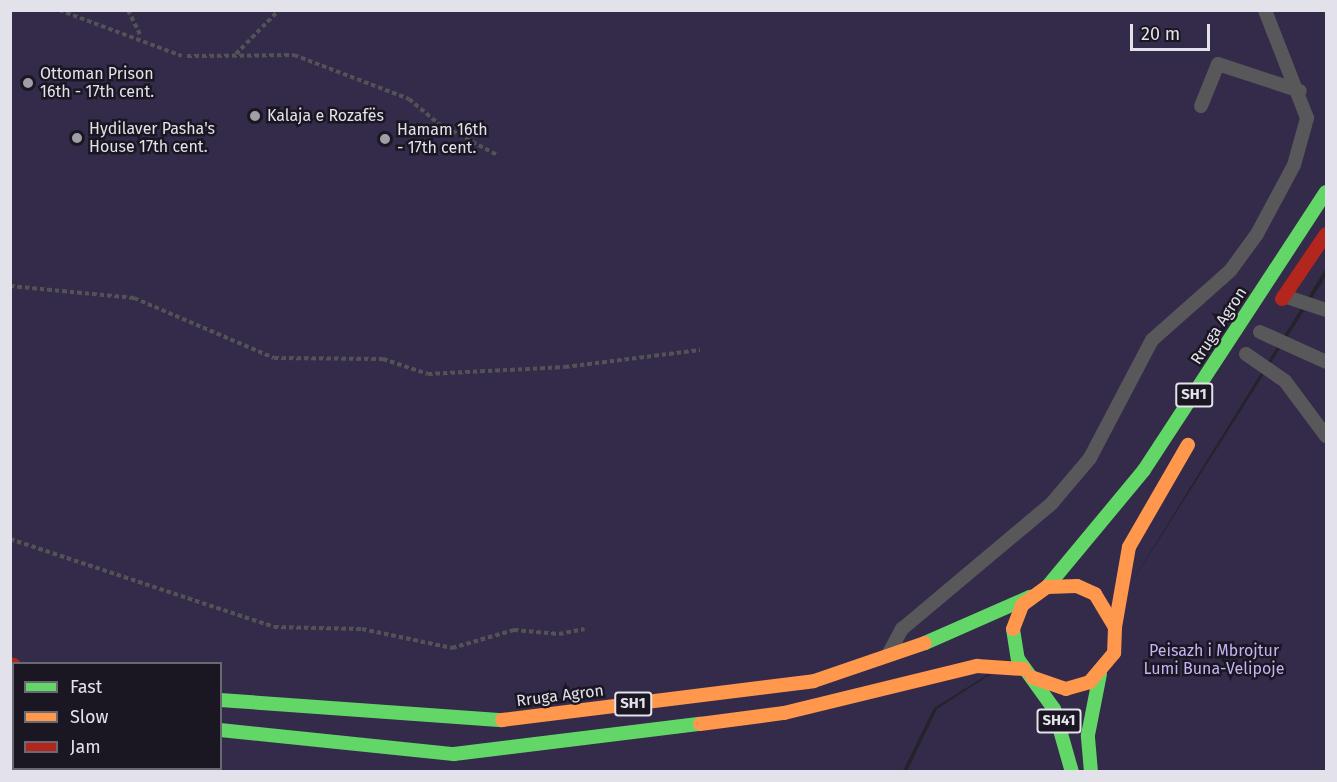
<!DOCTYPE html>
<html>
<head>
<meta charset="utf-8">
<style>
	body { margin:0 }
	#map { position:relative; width:1337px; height:782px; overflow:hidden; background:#242329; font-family:"Fira Sans",sans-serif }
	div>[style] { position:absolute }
	.green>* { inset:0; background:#342a4a }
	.path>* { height:4px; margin-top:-2px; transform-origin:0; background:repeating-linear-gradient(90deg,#535355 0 4.5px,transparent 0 7.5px) }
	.lane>* { height:14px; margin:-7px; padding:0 7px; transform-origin:7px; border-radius:7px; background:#58575a }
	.fast>* { height:14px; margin:-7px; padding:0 7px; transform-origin:7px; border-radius:7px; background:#63d668 }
	.slow>* { height:14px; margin:-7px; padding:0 7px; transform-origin:7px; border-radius:7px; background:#ff974d }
	.jam>* { height:14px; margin:-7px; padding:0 7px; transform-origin:7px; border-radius:7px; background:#b3261e }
	.dots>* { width:16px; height:16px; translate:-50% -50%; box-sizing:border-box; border:3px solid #1a1722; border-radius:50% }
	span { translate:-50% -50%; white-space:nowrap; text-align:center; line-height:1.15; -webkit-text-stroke:5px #1a1722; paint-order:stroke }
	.shield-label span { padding:2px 4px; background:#1a1722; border:2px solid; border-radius:4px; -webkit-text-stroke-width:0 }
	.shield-label { font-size:15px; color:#e3e1e9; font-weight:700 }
	.poi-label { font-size:16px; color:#e3e1e9 }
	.left { translate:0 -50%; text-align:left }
	.street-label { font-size:16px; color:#e3e1e9 }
	.park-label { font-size:16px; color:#c6b3f5 }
	.frame { position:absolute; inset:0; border:12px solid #e3e1e9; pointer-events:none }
	.legend { position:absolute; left:12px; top:662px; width:210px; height:108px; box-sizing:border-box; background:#1a1722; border:2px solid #6a6872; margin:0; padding:8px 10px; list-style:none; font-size:18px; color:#e3e1e9 }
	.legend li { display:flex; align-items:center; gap:12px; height:30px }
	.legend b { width:30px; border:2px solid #6a6872 }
	.scale { position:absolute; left:1130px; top:24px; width:80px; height:27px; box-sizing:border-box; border:3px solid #e3e1e9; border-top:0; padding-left:8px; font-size:18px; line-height:21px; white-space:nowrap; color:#e3e1e9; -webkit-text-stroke:4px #1a1722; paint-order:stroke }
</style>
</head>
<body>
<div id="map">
	<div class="green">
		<i style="clip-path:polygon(evenodd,10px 11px,1326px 11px,1326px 268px,1125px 593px,1326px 276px,1326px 771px,907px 771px,937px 709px,1037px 644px,934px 708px,903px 771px,11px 771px,10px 11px,14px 664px,220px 664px,220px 768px,14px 768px,14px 664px)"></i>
	</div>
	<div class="path">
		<i style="left:59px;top:10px;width:131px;rotate:20.5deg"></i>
		<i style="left:128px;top:10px;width:30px;rotate:64deg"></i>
		<i style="left:236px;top:54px;width:62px;rotate:-45.7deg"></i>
		<i style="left:187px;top:56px;width:107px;rotate:-0.5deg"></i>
		<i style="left:294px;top:55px;width:123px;rotate:20.9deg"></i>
		<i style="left:409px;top:99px;width:39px;rotate:40deg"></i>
		<i style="left:439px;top:124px;width:66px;rotate:28.1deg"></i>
		<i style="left:10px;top:286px;width:125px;rotate:5.5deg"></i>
		<i style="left:134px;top:298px;width:152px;rotate:23.2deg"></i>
		<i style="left:274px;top:358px;width:109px;rotate:0.5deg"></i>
		<i style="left:383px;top:359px;width:47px;rotate:18.4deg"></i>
		<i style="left:428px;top:374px;width:137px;rotate:-2.9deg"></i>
		<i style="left:565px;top:367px;width:136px;rotate:-7.2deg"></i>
		<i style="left:10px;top:539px;width:278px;rotate:18.4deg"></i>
		<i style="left:274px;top:627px;width:88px;rotate:1.3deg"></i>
		<i style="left:362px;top:629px;width:92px;rotate:11.9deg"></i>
		<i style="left:452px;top:648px;width:65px;rotate:-16.2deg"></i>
		<i style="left:514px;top:630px;width:45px;rotate:5.1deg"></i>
		<i style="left:559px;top:634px;width:26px;rotate:-11deg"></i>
	</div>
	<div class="lane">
		<i style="left:1201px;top:106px;width:45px;rotate:-68deg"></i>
		<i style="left:1218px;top:64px;width:86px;rotate:18.2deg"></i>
		<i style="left:1284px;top:296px;width:44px;rotate:18.4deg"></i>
		<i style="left:1260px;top:332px;width:72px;rotate:24.4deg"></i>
		<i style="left:1246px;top:354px;width:47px;rotate:34.7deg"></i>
		<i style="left:1285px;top:381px;width:69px;rotate:53.3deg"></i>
		<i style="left:888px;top:655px;width:30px;rotate:-62deg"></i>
		<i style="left:902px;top:629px;width:196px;rotate:-40deg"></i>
		<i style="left:1052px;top:503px;width:59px;rotate:-49.8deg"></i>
		<i style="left:1090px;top:458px;width:133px;rotate:-62.3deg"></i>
		<i style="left:1152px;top:340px;width:104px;rotate:-41.5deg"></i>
		<i style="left:1230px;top:271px;width:46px;rotate:-53.9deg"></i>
		<i style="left:1257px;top:234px;width:78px;rotate:-61.8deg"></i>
		<i style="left:1294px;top:165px;width:49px;rotate:-74.5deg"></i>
		<i style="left:1307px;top:118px;width:116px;rotate:-111.3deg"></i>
	</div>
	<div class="fast">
		<i style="left:1047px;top:587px;width:152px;rotate:-50.3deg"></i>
		<i style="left:1144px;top:470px;width:332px;rotate:-56.8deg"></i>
		<i style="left:1013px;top:629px;width:30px;rotate:81deg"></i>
		<i style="left:1018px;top:659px;width:62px;rotate:54.2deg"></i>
		<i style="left:1054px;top:709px;width:66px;rotate:74.1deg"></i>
		<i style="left:925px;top:643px;width:115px;rotate:-23.7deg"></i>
		<i style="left:10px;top:696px;width:4px"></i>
		<i style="left:220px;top:700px;width:283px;rotate:4.1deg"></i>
		<i style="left:220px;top:730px;width:235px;rotate:5.9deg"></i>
		<i style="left:454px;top:754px;width:248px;rotate:-7deg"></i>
		<i style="left:1091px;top:772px;width:37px;rotate:-95deg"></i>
		<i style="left:1088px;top:735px;width:62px;rotate:-78.9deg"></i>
	</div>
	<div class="slow">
		<i style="left:1115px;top:627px;width:81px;rotate:-80.1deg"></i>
		<i style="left:1129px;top:547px;width:118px;rotate:-60deg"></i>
		<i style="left:1013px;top:629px;width:26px;rotate:-69deg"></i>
		<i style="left:1022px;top:605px;width:31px;rotate:-36deg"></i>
		<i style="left:1047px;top:587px;width:30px;rotate:-2deg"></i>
		<i style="left:1077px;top:586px;width:20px;rotate:24deg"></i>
		<i style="left:1095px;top:594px;width:39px;rotate:59deg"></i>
		<i style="left:1115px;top:627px;width:26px;rotate:92deg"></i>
		<i style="left:1114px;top:653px;width:38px;rotate:130deg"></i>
		<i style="left:1090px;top:682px;width:25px;rotate:164deg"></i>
		<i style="left:1066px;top:689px;width:36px;rotate:-161deg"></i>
		<i style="left:502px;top:720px;width:314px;rotate:-7.1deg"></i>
		<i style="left:814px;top:681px;width:117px;rotate:-18.9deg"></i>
		<i style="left:700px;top:724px;width:85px;rotate:-7.5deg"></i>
		<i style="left:784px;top:713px;width:199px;rotate:-13.7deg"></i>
		<i style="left:977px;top:666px;width:47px;rotate:3.7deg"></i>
	</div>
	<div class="jam">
		<i style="left:1282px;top:299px;width:78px;rotate:-55.9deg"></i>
		<i style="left:10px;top:664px;width:4px;rotate:14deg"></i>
	</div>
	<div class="dots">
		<i style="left:28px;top:83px;background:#a09ea6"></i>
		<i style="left:255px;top:116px;background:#a09ea6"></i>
		<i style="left:77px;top:138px;background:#a09ea6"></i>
		<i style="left:385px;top:139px;background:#a09ea6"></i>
	</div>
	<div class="shield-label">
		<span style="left:1194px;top:395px">SH1</span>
		<span style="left:633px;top:704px">SH1</span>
		<span style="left:1059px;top:721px">SH41</span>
	</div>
	<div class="poi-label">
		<span class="left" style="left:40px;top:83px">Ottoman Prison<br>16th - 17th cent.</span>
		<span class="left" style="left:267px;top:116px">Kalaja e Rozafës</span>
		<span class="left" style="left:89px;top:138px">Hydilaver Pasha's<br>House 17th cent.</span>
		<span class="left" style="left:397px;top:139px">Hamam 16th<br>- 17th cent.</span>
	</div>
	<div class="street-label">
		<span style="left:1219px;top:326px;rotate:-57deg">Rruga Agron</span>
		<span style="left:560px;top:696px;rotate:-7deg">Rruga Agron</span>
	</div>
	<div class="park-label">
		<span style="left:1214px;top:660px">Peisazh i Mbrojtur<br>Lumi Buna-Velipoje</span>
	</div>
	<div class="frame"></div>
	<ul class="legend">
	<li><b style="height:8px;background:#63d668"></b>Fast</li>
	<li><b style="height:8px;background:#ff974d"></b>Slow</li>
	<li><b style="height:8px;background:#b3261e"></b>Jam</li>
	</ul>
	<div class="scale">20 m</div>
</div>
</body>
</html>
